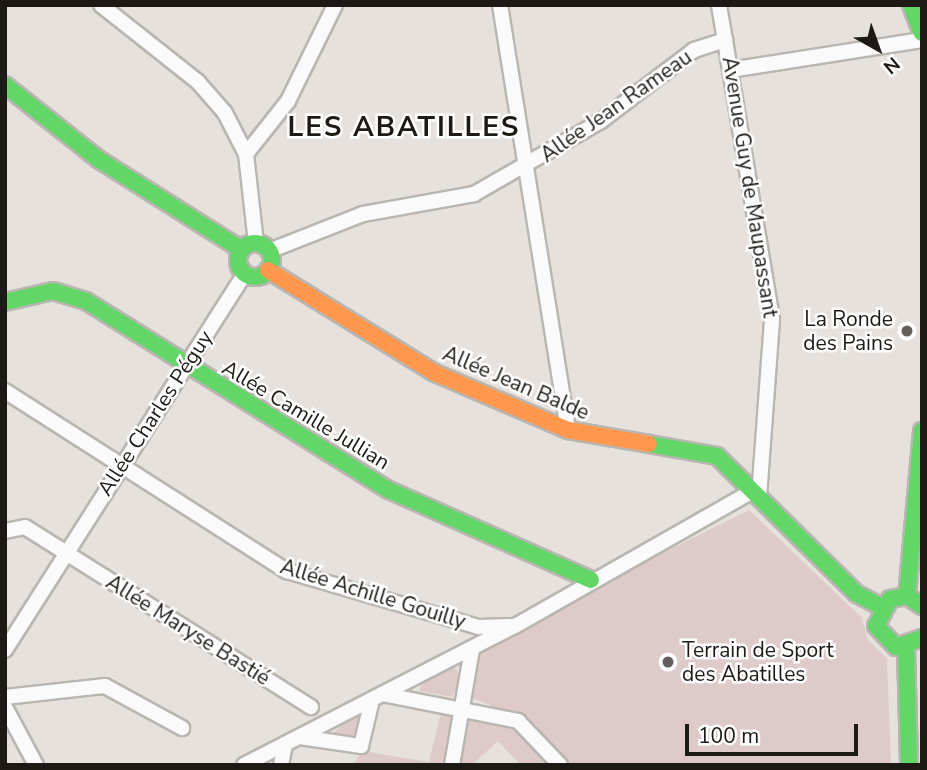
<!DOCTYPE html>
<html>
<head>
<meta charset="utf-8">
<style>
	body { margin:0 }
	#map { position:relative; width:927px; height:770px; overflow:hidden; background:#e6e1dc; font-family:"Nunito Sans",sans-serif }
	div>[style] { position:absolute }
	.green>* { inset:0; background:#decac9 }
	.roads { filter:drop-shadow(2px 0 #b9b6b1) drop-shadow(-2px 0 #b9b6b1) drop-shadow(0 2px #b9b6b1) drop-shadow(0 -2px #b9b6b1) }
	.street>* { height:14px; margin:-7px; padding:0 7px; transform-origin:7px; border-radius:7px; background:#fbfafa }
	.fast>* { height:16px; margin:-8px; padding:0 8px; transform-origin:8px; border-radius:8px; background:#63d668 }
	.fast>.ring { margin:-8px; padding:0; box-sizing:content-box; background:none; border:16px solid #63d668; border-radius:50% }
	.slow>* { height:16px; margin:-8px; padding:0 8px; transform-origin:8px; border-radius:8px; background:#ff974d }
	.dots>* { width:19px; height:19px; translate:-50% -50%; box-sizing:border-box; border:4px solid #fff; border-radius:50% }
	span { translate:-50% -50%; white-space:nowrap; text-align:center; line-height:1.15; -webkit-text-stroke:5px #fff; paint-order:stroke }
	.street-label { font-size:21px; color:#1d1a16 }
	.poi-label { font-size:21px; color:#1d1a16 }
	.right { translate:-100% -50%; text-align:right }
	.left { translate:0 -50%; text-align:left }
	.district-label { font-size:28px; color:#1d1a16; font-weight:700; letter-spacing:2px }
	.frame { position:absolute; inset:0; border:7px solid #1d1a16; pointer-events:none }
	.north { position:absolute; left:843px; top:14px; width:70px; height:70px; -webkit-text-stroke:5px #fff; paint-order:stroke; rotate:140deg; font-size:19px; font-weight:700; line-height:28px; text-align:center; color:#1d1a16 }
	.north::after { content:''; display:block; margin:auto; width:24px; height:32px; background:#1d1a16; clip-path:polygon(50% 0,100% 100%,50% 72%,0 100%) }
	.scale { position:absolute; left:685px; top:724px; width:173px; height:32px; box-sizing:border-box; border:4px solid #1d1a16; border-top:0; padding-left:9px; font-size:21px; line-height:24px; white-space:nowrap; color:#1d1a16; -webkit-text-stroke:5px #fff; paint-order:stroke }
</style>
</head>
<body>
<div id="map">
	<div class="green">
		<i style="clip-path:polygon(749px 510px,862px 618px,868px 640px,887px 659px,891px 765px,569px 765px,535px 724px,470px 697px,478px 654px,584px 592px)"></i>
		<i style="clip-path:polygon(454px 667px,461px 676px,452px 697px,419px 691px,423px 681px)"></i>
		<i style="clip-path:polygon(441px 713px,452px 718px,446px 765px,353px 765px,362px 751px,429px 762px)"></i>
		<i style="clip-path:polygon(354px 716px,361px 720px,353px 739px,330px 735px)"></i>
		<i style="clip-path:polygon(468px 718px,516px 727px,551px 765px,521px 765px,498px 741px,472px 765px,457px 765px)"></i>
	</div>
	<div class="roads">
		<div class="street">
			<i style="left:101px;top:5px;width:124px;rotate:38.4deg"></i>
			<i style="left:198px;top:82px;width:41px;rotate:48.9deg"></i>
			<i style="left:225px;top:113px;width:46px;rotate:62.9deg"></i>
			<i style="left:246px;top:154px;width:90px;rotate:83.6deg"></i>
			<i style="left:500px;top:5px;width:430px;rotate:80.9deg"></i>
			<i style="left:719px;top:5px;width:319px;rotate:80.4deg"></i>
			<i style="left:772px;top:320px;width:175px;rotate:94.2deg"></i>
			<i style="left:730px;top:70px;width:194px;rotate:-8.9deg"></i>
			<i style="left:246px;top:154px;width:68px;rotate:-51.6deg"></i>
			<i style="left:288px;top:101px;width:107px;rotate:-63.9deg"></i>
			<i style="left:269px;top:251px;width:101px;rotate:-21.5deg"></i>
			<i style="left:363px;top:214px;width:113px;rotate:-10.2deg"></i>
			<i style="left:474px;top:194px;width:146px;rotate:-29.9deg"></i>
			<i style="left:601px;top:121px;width:117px;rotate:-37.4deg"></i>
			<i style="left:694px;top:50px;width:33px;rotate:-18deg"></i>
			<i style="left:5px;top:391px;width:335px;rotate:32.6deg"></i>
			<i style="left:287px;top:571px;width:200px;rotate:16.3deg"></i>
			<i style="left:479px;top:627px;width:31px;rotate:-2deg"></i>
			<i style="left:5px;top:531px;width:20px;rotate:-11deg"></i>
			<i style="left:25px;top:527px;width:338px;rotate:32.2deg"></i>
			<i style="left:5px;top:650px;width:447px;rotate:-57.5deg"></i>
			<i style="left:382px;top:694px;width:139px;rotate:11.2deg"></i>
			<i style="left:518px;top:721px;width:61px;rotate:46.3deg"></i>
			<i style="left:5px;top:697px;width:101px;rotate:-6.3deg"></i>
			<i style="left:105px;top:686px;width:88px;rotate:28.6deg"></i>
			<i style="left:5px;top:707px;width:66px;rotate:61.9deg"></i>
			<i style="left:300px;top:737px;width:62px;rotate:8.4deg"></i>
			<i style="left:361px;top:746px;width:47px;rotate:-76.6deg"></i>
			<i style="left:244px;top:765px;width:305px;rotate:-27.2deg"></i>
			<i style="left:515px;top:626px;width:275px;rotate:-29.6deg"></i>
			<i style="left:281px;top:765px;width:21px;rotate:-79deg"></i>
			<i style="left:452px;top:765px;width:118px;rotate:-80.2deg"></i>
		</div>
		<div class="fast">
			<i style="left:911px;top:5px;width:30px;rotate:69deg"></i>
			<i style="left:5px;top:85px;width:119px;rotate:38.5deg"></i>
			<i style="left:98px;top:159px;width:170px;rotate:32.3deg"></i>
			<i class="ring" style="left:238px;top:243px;width:18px;height:18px"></i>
			<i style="left:5px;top:302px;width:49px;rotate:-12.9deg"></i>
			<i style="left:53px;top:291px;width:34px;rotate:17deg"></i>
			<i style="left:86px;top:301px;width:357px;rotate:32deg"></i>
			<i style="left:389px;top:490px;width:221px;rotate:24deg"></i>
			<i style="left:649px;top:444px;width:69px;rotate:10deg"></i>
			<i style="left:717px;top:456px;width:197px;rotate:44.6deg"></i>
			<i style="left:857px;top:594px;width:27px;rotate:28deg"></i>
			<i style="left:907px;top:596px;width:166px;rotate:-84.8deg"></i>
			<i style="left:922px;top:606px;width:18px;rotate:-146deg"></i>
			<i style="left:907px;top:596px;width:17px;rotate:170deg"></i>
			<i style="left:890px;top:599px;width:30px;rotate:117deg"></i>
			<i style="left:876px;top:626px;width:29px;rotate:46deg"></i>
			<i style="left:896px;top:647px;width:28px;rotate:-19deg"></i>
			<i style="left:906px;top:647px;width:118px;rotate:88.5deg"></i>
		</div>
		<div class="slow">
			<i style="left:268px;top:270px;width:196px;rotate:31.7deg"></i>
			<i style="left:435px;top:373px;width:145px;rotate:23.2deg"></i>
			<i style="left:568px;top:430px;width:82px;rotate:9.8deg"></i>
		</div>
	</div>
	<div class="dots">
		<i style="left:907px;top:331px;background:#63605b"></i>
		<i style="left:668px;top:662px;background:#63605b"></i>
	</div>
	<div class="street-label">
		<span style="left:616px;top:106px;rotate:-35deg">Allée Jean Rameau</span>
		<span style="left:750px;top:187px;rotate:81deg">Avenue Guy de Maupassant</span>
		<span style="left:516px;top:383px;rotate:23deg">Allée Jean Balde</span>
		<span style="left:155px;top:413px;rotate:-57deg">Allée Charles Péguy</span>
		<span style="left:306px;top:415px;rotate:31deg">Allée Camille Jullian</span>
		<span style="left:373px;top:594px;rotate:17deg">Allée Achille Gouilly</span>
		<span style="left:188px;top:630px;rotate:32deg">Allée Maryse Bastié</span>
	</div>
	<div class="poi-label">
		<span class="right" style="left:893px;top:331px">La Ronde<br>des Pains</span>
		<span class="left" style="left:682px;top:662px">Terrain de Sport<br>des Abatilles</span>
	</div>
	<div class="district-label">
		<span style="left:404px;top:127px">LES ABATILLES</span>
	</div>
	<div class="frame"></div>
	<div class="north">N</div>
	<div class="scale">100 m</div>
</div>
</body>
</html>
